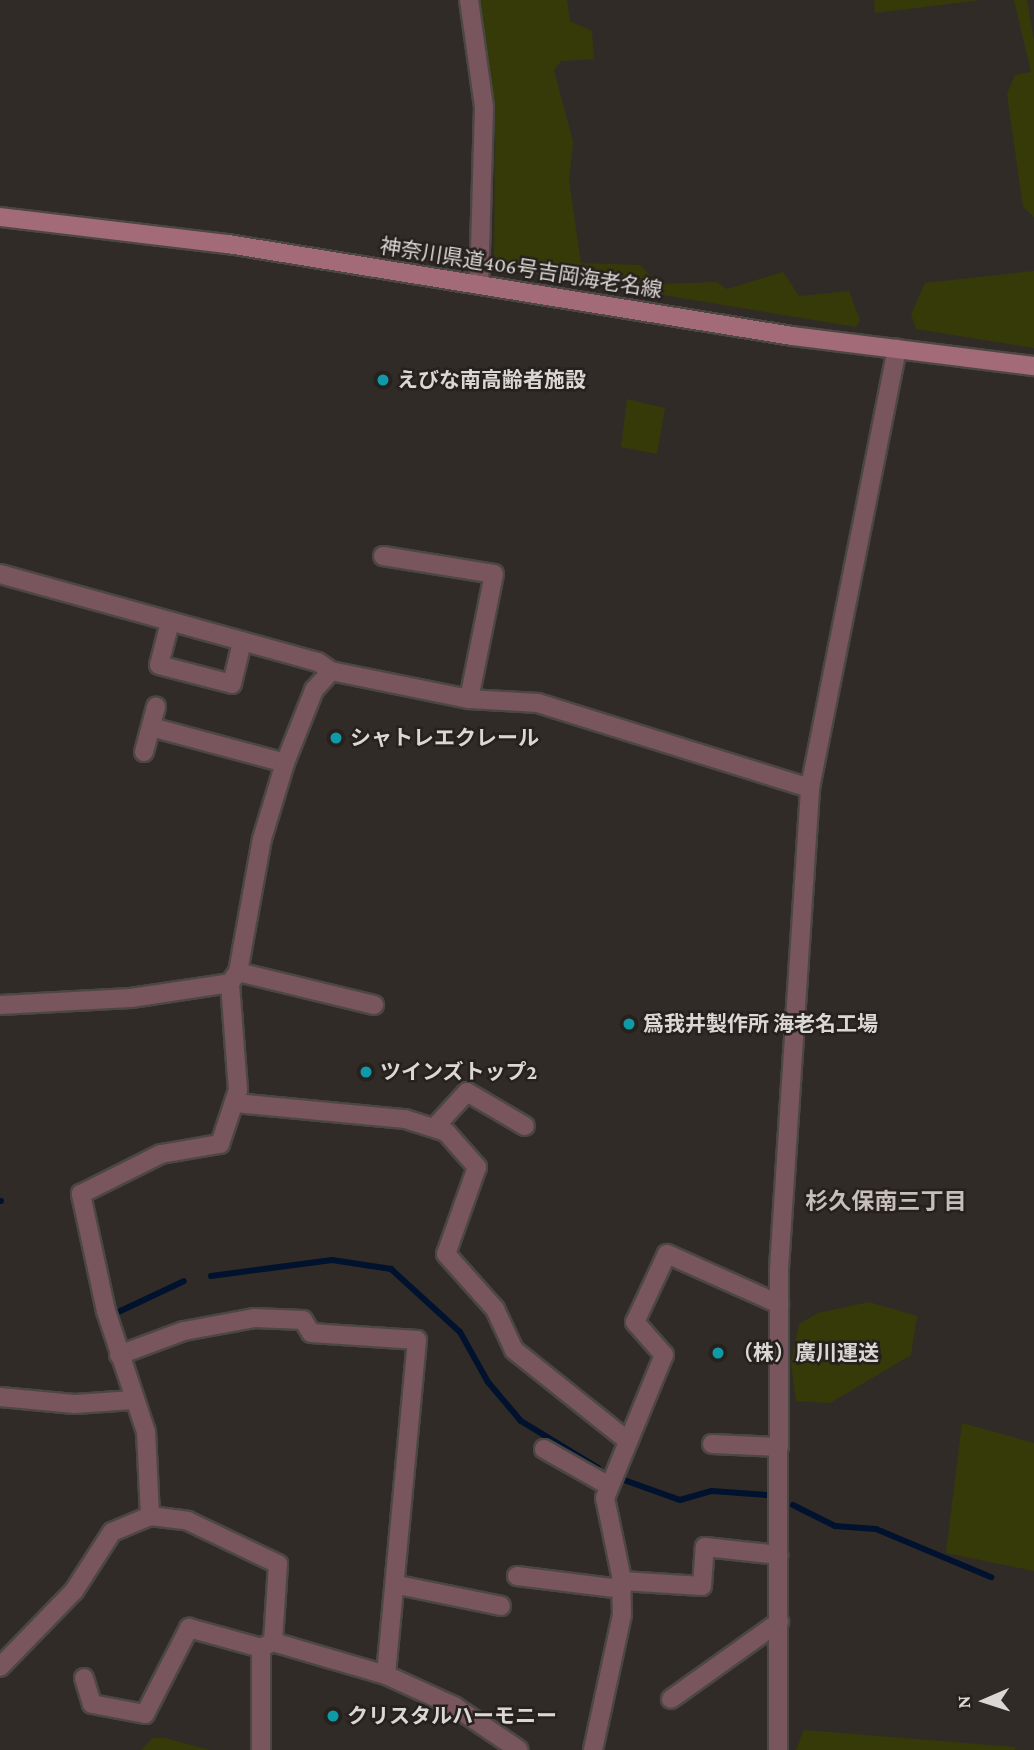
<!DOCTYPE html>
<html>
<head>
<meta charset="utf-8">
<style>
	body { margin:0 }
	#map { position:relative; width:1034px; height:1750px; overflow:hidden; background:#312b28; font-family:"Crimson Pro","Noto Sans JP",serif }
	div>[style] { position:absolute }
	.green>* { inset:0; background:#363a08 }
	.stream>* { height:6px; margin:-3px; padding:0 3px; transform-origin:3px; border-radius:3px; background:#00122e }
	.roads { filter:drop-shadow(2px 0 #4c4744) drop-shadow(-2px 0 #4c4744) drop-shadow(0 2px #4c4744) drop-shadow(0 -2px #4c4744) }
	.minor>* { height:18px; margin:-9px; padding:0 9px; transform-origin:9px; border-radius:9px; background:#79555d }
	.secondary>* { height:18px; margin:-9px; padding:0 9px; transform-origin:9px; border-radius:9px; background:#a36b78 }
	.dots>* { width:19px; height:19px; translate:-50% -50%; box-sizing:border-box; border:4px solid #27211e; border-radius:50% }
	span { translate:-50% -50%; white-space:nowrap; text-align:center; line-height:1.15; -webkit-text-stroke:5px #27211e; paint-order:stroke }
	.street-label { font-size:21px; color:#dbd7d5 }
	.poi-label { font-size:21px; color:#dbd7d5; font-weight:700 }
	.left { translate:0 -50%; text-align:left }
	.neighbourhood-label { font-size:23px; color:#c6beba; font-weight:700 }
	.north { position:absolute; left:950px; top:1666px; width:70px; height:70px; -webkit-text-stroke:5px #27211e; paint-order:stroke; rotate:267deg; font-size:19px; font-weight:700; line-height:28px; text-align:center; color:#dbd7d5 }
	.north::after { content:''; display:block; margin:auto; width:24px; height:32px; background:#dbd7d5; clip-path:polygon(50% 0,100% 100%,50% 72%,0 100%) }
</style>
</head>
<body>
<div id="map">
	<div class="green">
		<i style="clip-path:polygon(475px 0,567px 0,570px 21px,592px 31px,594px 59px,561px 61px,554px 70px,573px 142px,569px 180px,581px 263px,640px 265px,658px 284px,717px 282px,727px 289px,783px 272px,799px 296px,849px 291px,860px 320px,856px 327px,494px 267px,495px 107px)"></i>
		<i style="clip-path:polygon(874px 0,981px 0,875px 13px)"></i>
		<i style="clip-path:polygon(1014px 0,1027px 0,1034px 41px,1034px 217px,1023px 207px,1007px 94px,1015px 75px,1031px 72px)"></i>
		<i style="clip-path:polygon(1034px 271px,1034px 348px,916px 329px,911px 314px,925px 283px)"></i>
		<i style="clip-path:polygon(627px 399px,665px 408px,657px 454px,621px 447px)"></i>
		<i style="clip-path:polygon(869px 1302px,917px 1316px,911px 1355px,830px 1403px,796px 1401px,791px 1363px,799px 1324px,818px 1313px)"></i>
		<i style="clip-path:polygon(962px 1423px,1034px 1443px,1034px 1571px,946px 1553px)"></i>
		<i style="clip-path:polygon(804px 1730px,1015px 1747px,1015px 1750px,796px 1750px)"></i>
		<i style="clip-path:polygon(153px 1738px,165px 1738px,210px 1750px,141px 1750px)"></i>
	</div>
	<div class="stream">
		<i style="left:0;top:1201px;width:1px"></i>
		<i style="left:211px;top:1276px;width:122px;rotate:-7.5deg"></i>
		<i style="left:332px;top:1260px;width:60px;rotate:8.7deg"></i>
		<i style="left:391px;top:1269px;width:93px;rotate:42.4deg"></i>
		<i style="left:460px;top:1332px;width:57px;rotate:60.8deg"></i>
		<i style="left:488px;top:1382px;width:51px;rotate:49.8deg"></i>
		<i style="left:521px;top:1421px;width:90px;rotate:31.4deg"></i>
		<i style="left:114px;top:1314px;width:77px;rotate:-25.2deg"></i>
		<i style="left:624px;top:1480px;width:59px;rotate:19.7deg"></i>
		<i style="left:680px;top:1500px;width:33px;rotate:-16deg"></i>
		<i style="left:712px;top:1491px;width:54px;rotate:4.2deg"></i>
		<i style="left:793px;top:1505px;width:47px;rotate:26.6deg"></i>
		<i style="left:835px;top:1526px;width:41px;rotate:4.2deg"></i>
		<i style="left:876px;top:1529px;width:125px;rotate:22.7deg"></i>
	</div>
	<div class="roads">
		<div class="minor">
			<i style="left:469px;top:0;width:108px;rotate:82deg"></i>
			<i style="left:484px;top:107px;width:177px;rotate:91.6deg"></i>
			<i style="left:383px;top:556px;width:112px;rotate:9.2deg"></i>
			<i style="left:494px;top:574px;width:127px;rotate:101.3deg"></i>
			<i style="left:0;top:574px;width:330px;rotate:15.5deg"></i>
			<i style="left:318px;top:662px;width:16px;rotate:35deg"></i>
			<i style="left:331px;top:671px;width:141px;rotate:11.5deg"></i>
			<i style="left:469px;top:699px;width:69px;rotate:3.3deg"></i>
			<i style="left:538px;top:703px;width:285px;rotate:17.4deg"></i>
			<i style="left:170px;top:622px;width:44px;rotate:104.3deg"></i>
			<i style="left:159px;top:665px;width:75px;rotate:14.6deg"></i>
			<i style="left:232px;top:684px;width:43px;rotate:-76.6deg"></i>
			<i style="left:151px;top:727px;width:139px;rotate:15deg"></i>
			<i style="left:144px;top:752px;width:47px;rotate:-75.1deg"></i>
			<i style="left:238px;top:972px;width:140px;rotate:13.6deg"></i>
			<i style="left:0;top:1005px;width:131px;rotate:-3.1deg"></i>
			<i style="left:131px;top:998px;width:100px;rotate:-8.6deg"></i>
			<i style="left:230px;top:983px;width:14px;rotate:-54deg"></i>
			<i style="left:238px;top:972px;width:135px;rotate:-79.8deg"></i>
			<i style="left:262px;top:839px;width:79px;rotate:-73.2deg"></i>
			<i style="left:285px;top:763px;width:79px;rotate:-68.3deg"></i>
			<i style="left:314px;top:690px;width:25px;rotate:-48deg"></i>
			<i style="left:235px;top:1103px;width:171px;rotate:5.4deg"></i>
			<i style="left:405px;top:1119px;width:43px;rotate:17.6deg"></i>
			<i style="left:446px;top:1132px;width:47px;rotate:48.5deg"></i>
			<i style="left:477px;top:1167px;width:92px;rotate:109.6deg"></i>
			<i style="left:446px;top:1254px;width:74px;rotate:48.3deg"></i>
			<i style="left:495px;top:1309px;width:45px;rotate:65.1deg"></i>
			<i style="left:514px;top:1350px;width:146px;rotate:38.6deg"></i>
			<i style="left:435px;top:1127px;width:47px;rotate:-47.6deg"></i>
			<i style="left:467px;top:1092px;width:67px;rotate:30.4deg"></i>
			<i style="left:119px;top:1355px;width:69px;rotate:-20.3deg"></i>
			<i style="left:184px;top:1331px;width:71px;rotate:-10.5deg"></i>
			<i style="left:254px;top:1318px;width:49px;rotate:2.3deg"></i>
			<i style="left:303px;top:1320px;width:15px;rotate:58deg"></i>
			<i style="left:311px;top:1333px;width:106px;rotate:3.8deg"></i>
			<i style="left:417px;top:1340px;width:336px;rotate:95.3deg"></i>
			<i style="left:0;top:1397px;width:75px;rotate:5.3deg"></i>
			<i style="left:75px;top:1404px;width:58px;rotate:-3.9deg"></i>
			<i style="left:712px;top:1444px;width:67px;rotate:2.6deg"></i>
			<i style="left:544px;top:1449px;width:75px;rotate:29.6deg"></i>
			<i style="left:150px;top:1516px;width:84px;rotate:-92.7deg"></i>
			<i style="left:146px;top:1432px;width:127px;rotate:-108.3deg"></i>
			<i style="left:106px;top:1311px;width:120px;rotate:-102.1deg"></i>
			<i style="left:81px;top:1194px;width:89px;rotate:-26.6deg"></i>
			<i style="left:161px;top:1154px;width:60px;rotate:-9.6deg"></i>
			<i style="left:220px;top:1144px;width:57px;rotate:-71.6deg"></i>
			<i style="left:238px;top:1090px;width:107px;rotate:-94.3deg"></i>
			<i style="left:517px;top:1576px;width:106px;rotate:7.1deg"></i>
			<i style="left:622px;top:1581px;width:80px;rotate:3.6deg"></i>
			<i style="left:702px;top:1586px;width:39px;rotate:-86deg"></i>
			<i style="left:705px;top:1547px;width:74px;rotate:6.2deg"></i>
			<i style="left:398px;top:1585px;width:105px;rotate:11.5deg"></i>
			<i style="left:273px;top:1642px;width:118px;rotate:16.3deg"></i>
			<i style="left:386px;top:1675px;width:75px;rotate:24.5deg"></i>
			<i style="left:454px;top:1706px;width:78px;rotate:34.1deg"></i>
			<i style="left:261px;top:1648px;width:102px;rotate:90deg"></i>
			<i style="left:0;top:1667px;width:106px;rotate:-45.8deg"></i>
			<i style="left:74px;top:1591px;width:70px;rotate:-57.2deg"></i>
			<i style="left:112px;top:1532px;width:41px;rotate:-22.8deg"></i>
			<i style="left:150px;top:1516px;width:38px;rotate:7deg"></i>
			<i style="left:188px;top:1521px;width:100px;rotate:25.5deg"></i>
			<i style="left:278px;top:1564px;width:78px;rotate:93.7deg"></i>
			<i style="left:84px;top:1678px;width:27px;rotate:73deg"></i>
			<i style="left:92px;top:1704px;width:54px;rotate:10.7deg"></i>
			<i style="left:145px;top:1714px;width:97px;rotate:-62.9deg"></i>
			<i style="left:189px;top:1628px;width:75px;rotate:15.5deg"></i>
			<i style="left:261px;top:1648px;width:13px;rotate:-27deg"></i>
			<i style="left:671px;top:1699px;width:133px;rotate:-35.5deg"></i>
			<i style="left:593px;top:1750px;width:138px;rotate:-77.9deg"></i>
			<i style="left:622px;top:1615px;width:40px;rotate:-91.4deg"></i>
			<i style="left:621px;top:1575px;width:79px;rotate:-101.7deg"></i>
			<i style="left:605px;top:1498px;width:155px;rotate:-67.6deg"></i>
			<i style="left:664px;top:1355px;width:44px;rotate:-131.3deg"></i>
			<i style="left:635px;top:1322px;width:75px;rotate:-64.8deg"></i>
			<i style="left:667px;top:1254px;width:123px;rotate:24.1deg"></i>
			<i style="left:778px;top:1750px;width:481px;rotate:-89.9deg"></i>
			<i style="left:779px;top:1269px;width:482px;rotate:-86.3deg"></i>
			<i style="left:810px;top:788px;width:448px;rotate:-78.8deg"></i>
		</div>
		<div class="secondary">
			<i style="left:0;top:217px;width:230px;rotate:6.8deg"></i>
			<i style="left:228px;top:244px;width:571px;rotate:9.26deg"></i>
			<i style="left:792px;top:336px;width:244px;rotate:7.1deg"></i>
		</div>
	</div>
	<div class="dots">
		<i style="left:383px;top:380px;background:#0f9aa8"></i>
		<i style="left:336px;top:738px;background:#0f9aa8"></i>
		<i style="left:629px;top:1024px;background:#0f9aa8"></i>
		<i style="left:366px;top:1072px;background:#0f9aa8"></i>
		<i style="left:718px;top:1353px;background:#0f9aa8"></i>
		<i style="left:333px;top:1716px;background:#0f9aa8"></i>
	</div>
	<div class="street-label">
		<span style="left:521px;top:268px;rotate:9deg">神奈川県道406号吉岡海老名線</span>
	</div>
	<div class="poi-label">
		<span class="left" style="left:397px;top:380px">えびな南高齢者施設</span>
		<span class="left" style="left:350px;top:738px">シャトレエクレール</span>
		<span class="left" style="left:643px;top:1024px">爲我井製作所 海老名工場</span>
		<span class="left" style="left:380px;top:1072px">ツインズトップ2</span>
		<span class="left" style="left:732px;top:1353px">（株）廣川運送</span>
		<span class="left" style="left:347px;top:1716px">クリスタルハーモニー</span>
	</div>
	<div class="neighbourhood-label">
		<span style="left:886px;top:1201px">杉久保南三丁目</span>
	</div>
	<div class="north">N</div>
</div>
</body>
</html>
